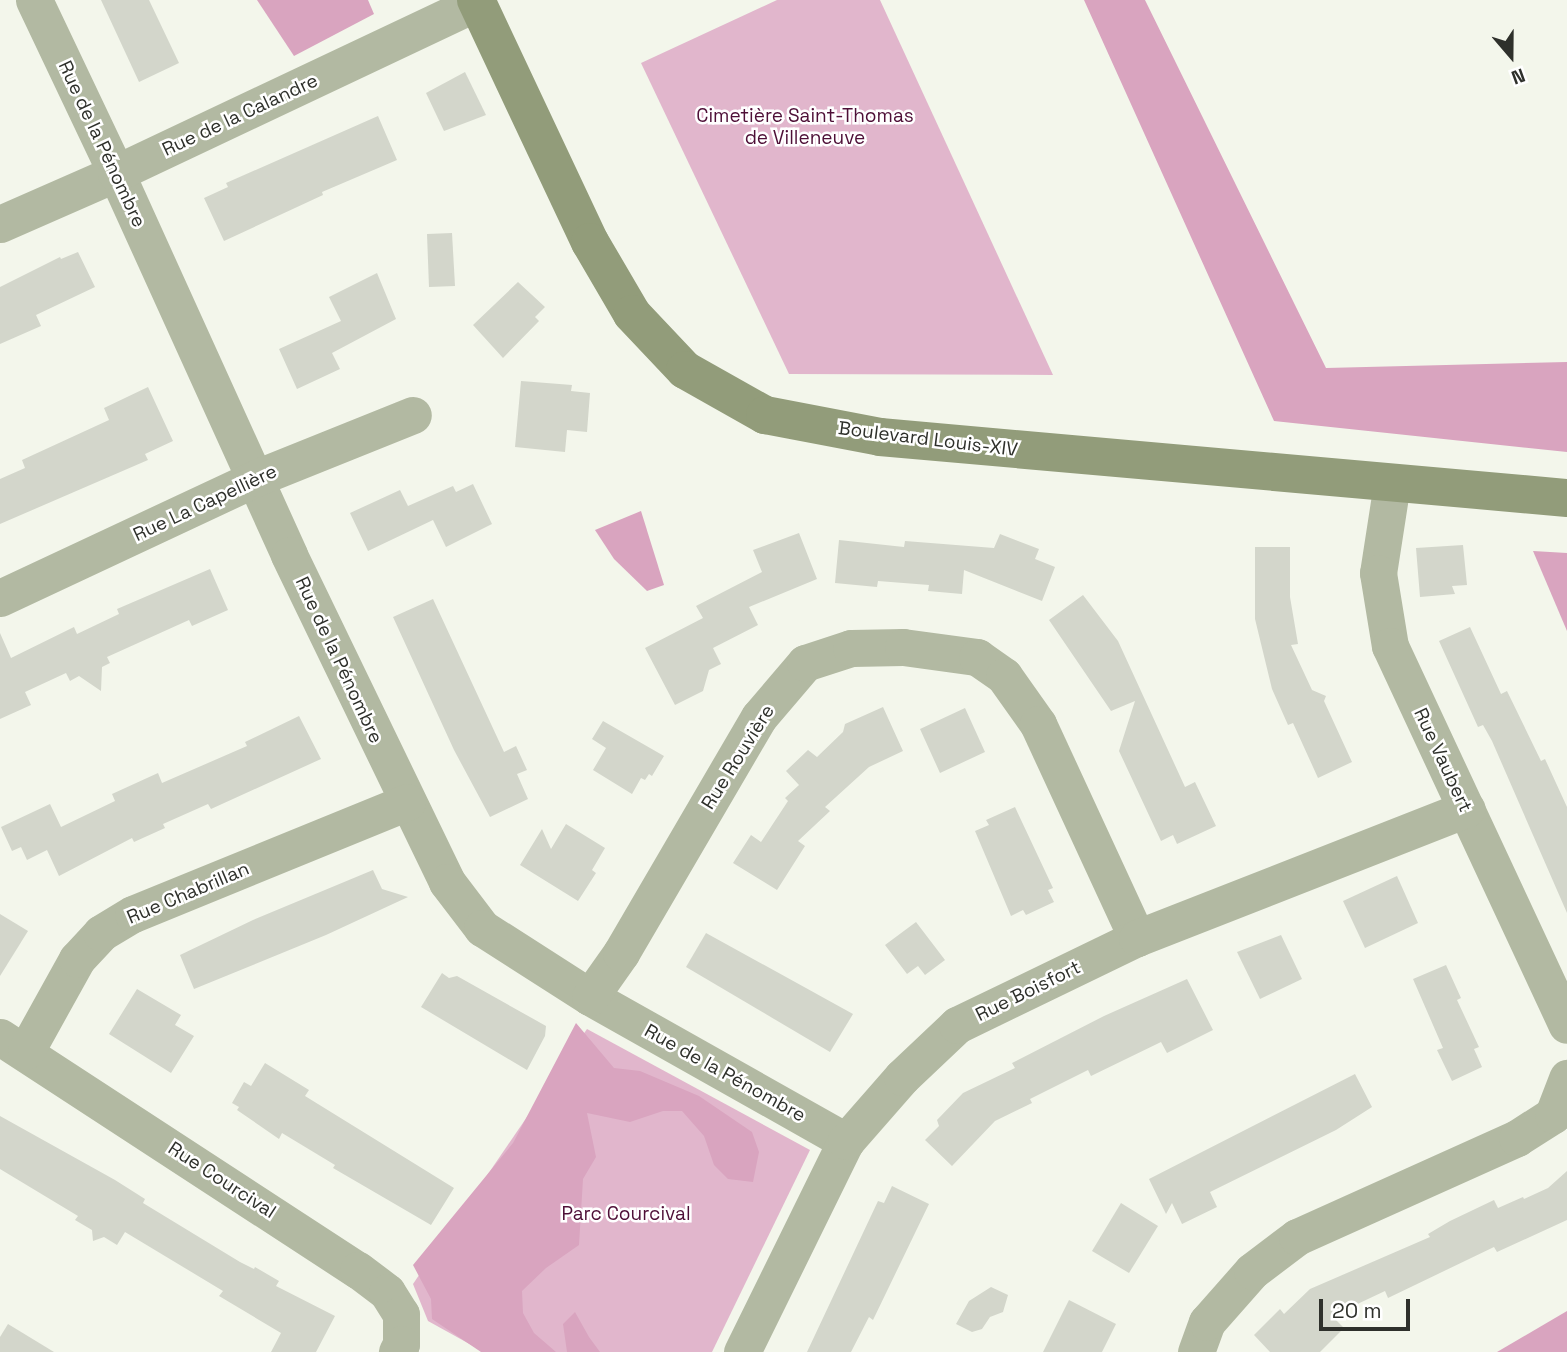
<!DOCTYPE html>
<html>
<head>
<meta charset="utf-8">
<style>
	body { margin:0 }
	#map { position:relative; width:1567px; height:1352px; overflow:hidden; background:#f3f6eb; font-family:"Space Grotesk",sans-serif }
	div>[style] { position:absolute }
	.green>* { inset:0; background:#e1b6cc }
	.forest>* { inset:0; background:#d9a4bf }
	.building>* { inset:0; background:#d3d6cb }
	.street>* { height:37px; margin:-18.5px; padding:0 18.5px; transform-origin:18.5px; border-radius:18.5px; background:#b2b9a2 }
	.secondary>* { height:38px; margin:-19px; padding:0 19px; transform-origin:19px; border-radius:19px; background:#929c7a }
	span { translate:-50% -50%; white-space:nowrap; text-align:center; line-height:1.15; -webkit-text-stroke:5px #fff; paint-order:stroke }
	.street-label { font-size:19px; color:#2e302b }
	.park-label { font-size:19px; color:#4e0f37 }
	.north { position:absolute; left:1476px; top:21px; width:70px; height:70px; -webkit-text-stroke:5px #fff; paint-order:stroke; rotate:160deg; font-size:19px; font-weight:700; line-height:28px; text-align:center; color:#2e302b }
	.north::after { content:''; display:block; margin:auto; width:24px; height:32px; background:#2e302b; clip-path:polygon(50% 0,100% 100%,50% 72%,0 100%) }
	.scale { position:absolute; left:1319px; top:1299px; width:91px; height:32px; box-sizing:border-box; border:4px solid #2e302b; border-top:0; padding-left:9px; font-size:21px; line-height:24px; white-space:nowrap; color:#2e302b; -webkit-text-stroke:5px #fff; paint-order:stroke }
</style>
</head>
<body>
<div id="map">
	<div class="green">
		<i style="clip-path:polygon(777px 0,880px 0,1053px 375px,789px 374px,641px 63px)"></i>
		<i style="clip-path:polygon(587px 1029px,810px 1150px,712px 1352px,484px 1352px,428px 1321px,413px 1284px)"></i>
	</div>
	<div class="forest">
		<i style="clip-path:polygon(257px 0,368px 0,374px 14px,294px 56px)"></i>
		<i style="clip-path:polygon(1084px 0,1145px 0,1326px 368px,1567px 362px,1567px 452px,1274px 421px)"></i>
		<i style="clip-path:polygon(641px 511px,664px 585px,647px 591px,614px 559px,595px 530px)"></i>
		<i style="clip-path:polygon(1533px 551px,1567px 553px,1567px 631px)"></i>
		<i style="clip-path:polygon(576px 1023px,614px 1068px,640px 1071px,699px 1096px,752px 1132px,759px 1152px,753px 1182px,728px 1179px,714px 1165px,704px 1136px,682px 1111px,663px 1111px,630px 1122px,587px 1113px,596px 1157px,583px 1179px,579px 1245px,546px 1268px,522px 1291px,523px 1313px,534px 1333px,556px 1352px,481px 1352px,432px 1319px,431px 1299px,413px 1265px,513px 1143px)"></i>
		<i style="clip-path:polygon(1567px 1311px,1567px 1352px,1497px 1352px)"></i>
		<i style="clip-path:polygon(575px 1312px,589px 1337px,600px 1352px,567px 1352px,563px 1324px)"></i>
	</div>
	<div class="building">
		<i style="clip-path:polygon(101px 0,149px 0,179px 63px,139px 82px)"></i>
		<i style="clip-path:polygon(465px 72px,486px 115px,444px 131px,426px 93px)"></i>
		<i style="clip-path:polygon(378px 116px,397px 160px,322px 192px,323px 195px,224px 241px,204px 198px,228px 187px,226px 183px)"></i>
		<i style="clip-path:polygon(452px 233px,455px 286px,429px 287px,427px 234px)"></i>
		<i style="clip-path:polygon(78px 252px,95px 287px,36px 315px,41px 326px,0 344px,0 287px,60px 257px,61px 259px)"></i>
		<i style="clip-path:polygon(377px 273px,396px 319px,332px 353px,340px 369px,297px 389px,279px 349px,341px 321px,329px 297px)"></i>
		<i style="clip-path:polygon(518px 282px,545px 307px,535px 317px,539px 321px,503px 358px,473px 325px)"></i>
		<i style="clip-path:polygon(521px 381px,572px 385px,571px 391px,590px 393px,587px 432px,567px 430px,565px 452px,515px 447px)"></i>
		<i style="clip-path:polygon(148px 387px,173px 441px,145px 454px,148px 460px,0 524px,0 479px,25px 468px,22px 460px,109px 420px,104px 408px)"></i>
		<i style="clip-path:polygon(473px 484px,492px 524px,446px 547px,433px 520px,368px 551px,350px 513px,400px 490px,408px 506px,453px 486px,456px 492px)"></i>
		<i style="clip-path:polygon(799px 533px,817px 579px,749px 607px,758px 625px,713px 648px,721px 664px,709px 670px,703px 691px,675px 705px,645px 648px,703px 618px,696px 606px,762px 572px,753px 550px)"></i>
		<i style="clip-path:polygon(1000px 534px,1039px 549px,1035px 559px,1055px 567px,1042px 601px,964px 570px,962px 594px,928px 591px,929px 585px,878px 581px,877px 587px,835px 583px,839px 540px,904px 547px,905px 541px,994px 548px)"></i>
		<i style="clip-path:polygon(1463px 545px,1467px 585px,1452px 586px,1455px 594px,1420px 597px,1416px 548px)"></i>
		<i style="clip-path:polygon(1255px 547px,1290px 547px,1290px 597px,1298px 644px,1291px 645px,1312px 690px,1326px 696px,1324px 701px,1352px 762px,1318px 778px,1293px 723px,1288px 725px,1272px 689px,1255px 619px)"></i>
		<i style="clip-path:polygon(210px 569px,228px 610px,192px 626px,189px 620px,107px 657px,110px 663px,102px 667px,101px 691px,79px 676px,70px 681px,66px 673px,25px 692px,31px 705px,0 719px,0 633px,11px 658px,74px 627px,77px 634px,119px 614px,117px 609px)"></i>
		<i style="clip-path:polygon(1083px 595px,1118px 641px,1185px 787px,1195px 782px,1216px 826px,1177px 844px,1173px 835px,1161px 841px,1119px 751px,1135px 701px,1111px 711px,1049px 620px)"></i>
		<i style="clip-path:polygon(433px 599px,504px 752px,516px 746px,527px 770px,517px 774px,528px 799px,490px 817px,454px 750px,393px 617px)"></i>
		<i style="clip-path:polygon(1470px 627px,1501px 694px,1507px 691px,1541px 761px,1545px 759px,1567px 807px,1567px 913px,1492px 741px,1483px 725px,1478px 727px,1439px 641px)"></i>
		<i style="clip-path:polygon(883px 707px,903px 751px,869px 767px,825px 807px,830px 811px,798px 841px,805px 846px,777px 890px,733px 863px,751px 835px,761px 842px,788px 801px,785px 798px,799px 785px,786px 771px,808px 750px,817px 757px,843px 732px,845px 724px)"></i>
		<i style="clip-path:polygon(965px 708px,985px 752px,940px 773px,920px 729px)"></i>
		<i style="clip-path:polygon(299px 716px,321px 759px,211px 809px,208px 804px,163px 824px,165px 828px,134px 842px,132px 838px,59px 876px,47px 850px,27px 860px,21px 847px,12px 851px,1px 827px,50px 804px,61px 827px,115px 801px,112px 794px,158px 773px,162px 783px,247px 746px,245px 742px)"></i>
		<i style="clip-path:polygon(603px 721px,664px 756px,652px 776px,649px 774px,645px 780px,641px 778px,632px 794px,593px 770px,606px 748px,592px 739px)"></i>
		<i style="clip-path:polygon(1015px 807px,1053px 888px,1048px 890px,1054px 902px,1026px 915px,1023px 910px,1011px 916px,975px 831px,989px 825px,986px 820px)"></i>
		<i style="clip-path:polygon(566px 824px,605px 848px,592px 870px,596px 873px,578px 901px,520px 865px,542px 829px,551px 849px)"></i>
		<i style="clip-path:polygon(373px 870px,382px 889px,408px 897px,326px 935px,194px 989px,180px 955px,253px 920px)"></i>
		<i style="clip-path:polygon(1397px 876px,1418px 923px,1365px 948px,1343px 901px)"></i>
		<i style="clip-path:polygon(0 914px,28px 931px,0 976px)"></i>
		<i style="clip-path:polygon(916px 922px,945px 960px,925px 975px,918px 966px,907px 974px,885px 945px)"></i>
		<i style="clip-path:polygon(706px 933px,853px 1014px,830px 1052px,686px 967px)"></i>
		<i style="clip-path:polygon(1281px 935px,1302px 979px,1260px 999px,1237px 952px)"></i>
		<i style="clip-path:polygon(1446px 965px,1461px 998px,1457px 1000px,1479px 1047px,1474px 1049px,1482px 1067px,1452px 1081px,1437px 1050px,1443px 1048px,1413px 979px)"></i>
		<i style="clip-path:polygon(442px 973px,449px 978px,457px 976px,546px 1026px,545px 1036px,527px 1070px,421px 1007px)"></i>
		<i style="clip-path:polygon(1187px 979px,1213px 1030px,1167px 1053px,1161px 1042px,1091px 1076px,1088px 1070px,1030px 1099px,1032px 1103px,995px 1121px,952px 1166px,925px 1140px,939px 1126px,937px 1120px,963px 1093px,1015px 1068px,1012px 1063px,1104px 1016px)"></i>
		<i style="clip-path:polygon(137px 989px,181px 1015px,175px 1025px,194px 1036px,171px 1073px,109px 1034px)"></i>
		<i style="clip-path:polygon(265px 1063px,309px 1090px,305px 1096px,454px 1188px,431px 1225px,333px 1168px,335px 1165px,282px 1133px,279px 1139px,237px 1110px,239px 1107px,232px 1103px,244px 1082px,251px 1086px)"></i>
		<i style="clip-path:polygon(1355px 1074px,1372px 1107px,1336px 1130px,1210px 1192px,1217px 1207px,1182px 1224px,1172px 1203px,1166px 1214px,1149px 1179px)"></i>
		<i style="clip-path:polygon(0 1116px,115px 1180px,145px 1199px,143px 1203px,240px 1262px,254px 1269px,255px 1267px,279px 1281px,276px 1286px,335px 1316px,316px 1352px,271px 1352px,281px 1333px,219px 1296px,223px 1291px,125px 1232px,117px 1245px,104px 1237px,93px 1241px,92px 1230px,75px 1220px,78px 1216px,0 1169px)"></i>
		<i style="clip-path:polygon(1567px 1171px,1567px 1220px,1497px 1252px,1494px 1247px,1388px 1298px,1385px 1291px,1332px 1316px,1344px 1328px,1320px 1352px,1270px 1352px,1254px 1335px,1280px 1309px,1284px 1314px,1310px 1289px,1430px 1237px,1428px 1234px,1450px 1221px,1494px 1200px,1498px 1208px,1523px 1197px,1524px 1199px,1548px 1188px)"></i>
		<i style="clip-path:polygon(892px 1186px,929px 1204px,873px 1320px,869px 1317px,851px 1352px,807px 1352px,878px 1201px,884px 1203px)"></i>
		<i style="clip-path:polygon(1121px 1203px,1158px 1226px,1129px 1273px,1092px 1251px)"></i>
		<i style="clip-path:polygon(991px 1287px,1008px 1295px,1003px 1312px,990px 1317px,982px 1329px,972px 1332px,956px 1324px,969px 1301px)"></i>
		<i style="clip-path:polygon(1069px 1300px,1116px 1324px,1102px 1352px,1043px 1352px)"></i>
		<i style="clip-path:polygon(8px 1324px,54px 1352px,0 1352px,0 1337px)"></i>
	</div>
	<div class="street">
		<i style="left:34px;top:0;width:191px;rotate:64.6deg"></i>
		<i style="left:116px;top:173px;width:419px;rotate:65.6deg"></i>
		<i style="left:289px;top:555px;width:363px;rotate:64.2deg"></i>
		<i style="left:447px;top:882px;width:58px;rotate:52.7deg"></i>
		<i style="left:482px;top:928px;width:128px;rotate:32.6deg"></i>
		<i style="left:590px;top:997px;width:294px;rotate:29.4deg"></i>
		<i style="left:0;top:224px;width:127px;rotate:-23.7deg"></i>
		<i style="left:116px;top:173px;width:399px;rotate:-25.3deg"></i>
		<i style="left:1392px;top:483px;width:91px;rotate:98.8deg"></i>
		<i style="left:1378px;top:573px;width:74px;rotate:80.7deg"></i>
		<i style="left:1390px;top:646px;width:418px;rotate:65deg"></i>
		<i style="left:0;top:598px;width:283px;rotate:-25.1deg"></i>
		<i style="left:256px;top:478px;width:169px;rotate:-21.9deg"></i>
		<i style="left:590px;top:997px;width:54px;rotate:-54.8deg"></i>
		<i style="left:621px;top:953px;width:273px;rotate:-59.7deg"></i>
		<i style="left:759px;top:717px;width:71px;rotate:-49.6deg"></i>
		<i style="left:805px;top:663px;width:48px;rotate:-18.1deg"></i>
		<i style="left:851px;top:648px;width:52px;rotate:-1.1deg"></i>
		<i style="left:903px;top:647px;width:75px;rotate:7.7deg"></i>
		<i style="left:977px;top:657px;width:33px;rotate:35deg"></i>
		<i style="left:1004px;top:676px;width:59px;rotate:54.7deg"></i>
		<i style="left:1038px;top:724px;width:236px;rotate:65.2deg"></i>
		<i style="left:0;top:1037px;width:427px;rotate:33.1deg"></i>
		<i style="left:358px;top:1270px;width:36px;rotate:37deg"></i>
		<i style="left:387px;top:1292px;width:26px;rotate:58deg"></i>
		<i style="left:401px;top:1314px;width:30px;rotate:90deg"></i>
		<i style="left:401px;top:1344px;width:9px;rotate:117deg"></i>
		<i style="left:26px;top:1051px;width:105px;rotate:-61deg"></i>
		<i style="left:77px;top:959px;width:35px;rotate:-47deg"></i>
		<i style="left:101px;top:933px;width:37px;rotate:-31deg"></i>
		<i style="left:133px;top:914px;width:296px;rotate:-22.2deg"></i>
		<i style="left:742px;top:1352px;width:235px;rotate:-63.8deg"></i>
		<i style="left:846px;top:1141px;width:85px;rotate:-48.8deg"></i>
		<i style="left:902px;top:1077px;width:76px;rotate:-43.4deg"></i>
		<i style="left:957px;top:1025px;width:200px;rotate:-25.8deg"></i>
		<i style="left:1137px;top:938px;width:354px;rotate:-21.4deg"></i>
		<i style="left:1196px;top:1352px;width:32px;rotate:-70deg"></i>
		<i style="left:1207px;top:1322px;width:68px;rotate:-48.6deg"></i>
		<i style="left:1252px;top:1271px;width:56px;rotate:-37.1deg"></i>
		<i style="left:1297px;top:1237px;width:241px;rotate:-24.2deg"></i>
		<i style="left:1517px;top:1138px;width:43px;rotate:-32.6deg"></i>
		<i style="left:1553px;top:1115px;width:40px;rotate:-69deg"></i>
	</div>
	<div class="secondary">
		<i style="left:476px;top:0;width:268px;rotate:64.8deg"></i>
		<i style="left:590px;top:242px;width:83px;rotate:59.7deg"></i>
		<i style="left:632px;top:314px;width:77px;rotate:46.6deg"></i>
		<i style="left:685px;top:370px;width:92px;rotate:29.4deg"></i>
		<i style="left:765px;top:415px;width:117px;rotate:10.8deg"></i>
		<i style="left:880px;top:437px;width:690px;rotate:5.07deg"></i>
	</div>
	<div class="street-label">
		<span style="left:240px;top:115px;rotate:-25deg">Rue de la Calandre</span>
		<span style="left:102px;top:144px;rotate:65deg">Rue de la Pénombre</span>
		<span style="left:928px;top:439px;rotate:7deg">Boulevard Louis-XIV</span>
		<span style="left:205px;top:503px;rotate:-25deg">Rue La Capellière</span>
		<span style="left:339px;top:660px;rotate:65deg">Rue de la Pénombre</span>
		<span style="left:738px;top:757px;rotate:-58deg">Rue Rouvière</span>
		<span style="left:1443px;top:760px;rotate:65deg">Rue Vaubert</span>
		<span style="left:188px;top:893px;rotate:-23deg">Rue Chabrillan</span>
		<span style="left:1028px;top:991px;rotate:-26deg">Rue Boisfort</span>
		<span style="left:725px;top:1073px;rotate:29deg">Rue de la Pénombre</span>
		<span style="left:222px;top:1180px;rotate:33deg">Rue Courcival</span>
	</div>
	<div class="park-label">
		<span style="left:805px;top:127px">Cimetière Saint-Thomas<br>de Villeneuve</span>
		<span style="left:626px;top:1214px">Parc Courcival</span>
	</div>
	<div class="north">N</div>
	<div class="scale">20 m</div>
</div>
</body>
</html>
